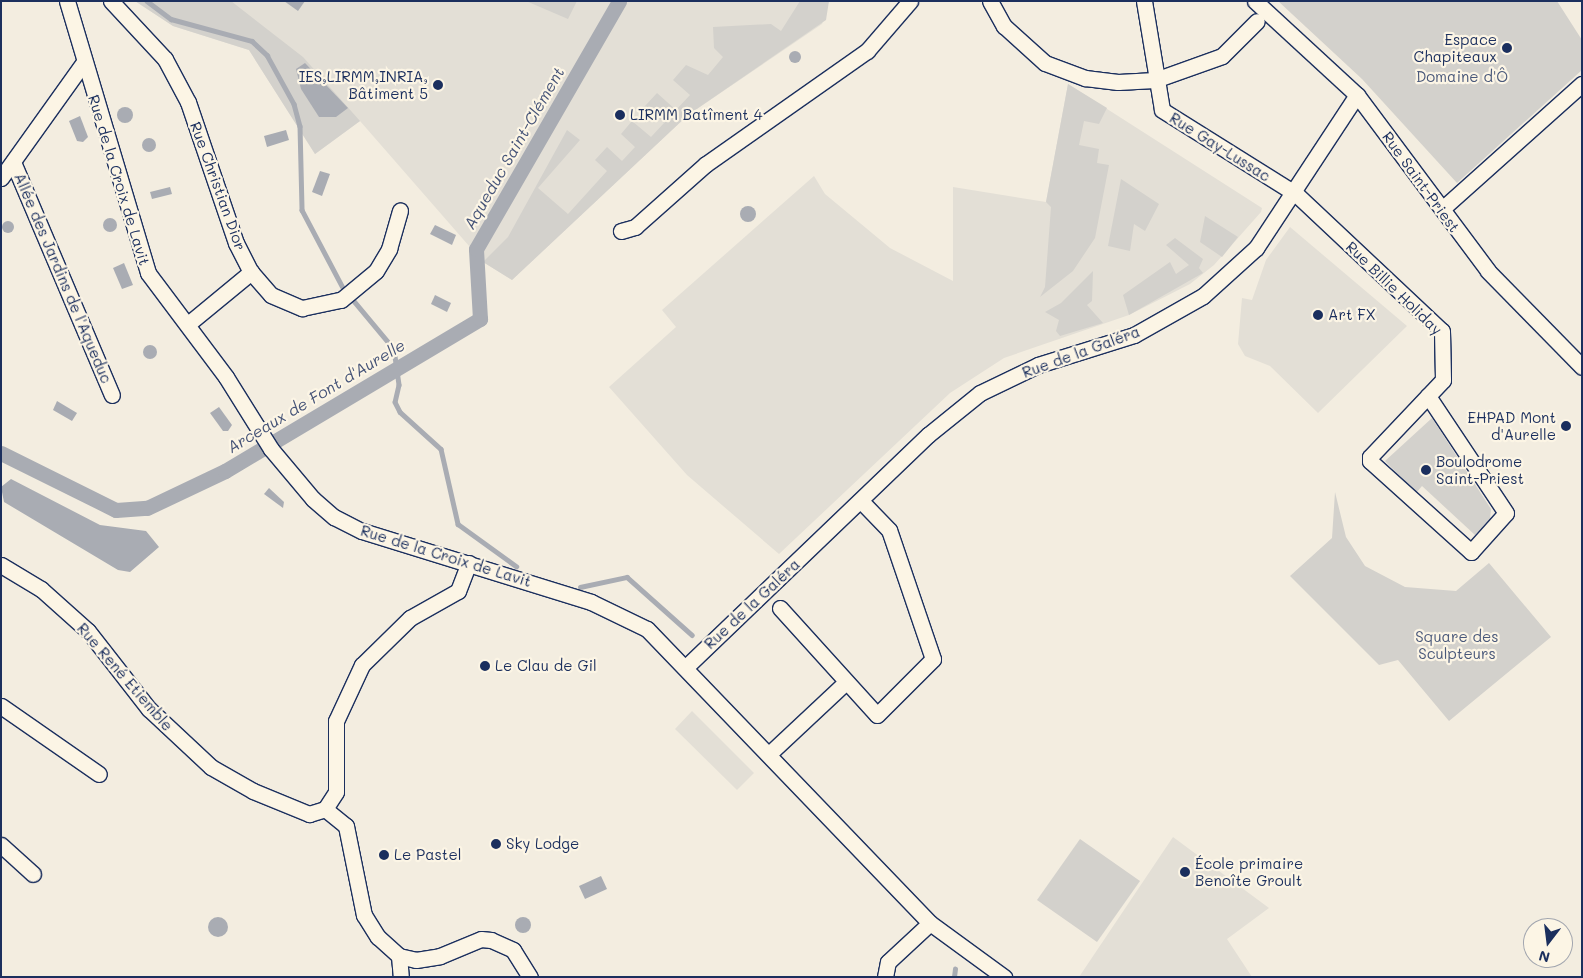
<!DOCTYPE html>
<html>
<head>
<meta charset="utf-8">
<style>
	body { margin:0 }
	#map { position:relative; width:1583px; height:978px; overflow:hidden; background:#f3ede0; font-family:Mali,sans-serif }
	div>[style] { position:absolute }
	.built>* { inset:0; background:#e3dfd6 }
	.green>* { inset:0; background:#d3d1cc }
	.water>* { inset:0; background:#a9acb3 }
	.round { border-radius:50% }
	.stream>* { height:4.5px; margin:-2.25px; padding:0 2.25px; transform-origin:2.25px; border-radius:2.25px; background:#a9acb3 }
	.canal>* { height:15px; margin:-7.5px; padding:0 7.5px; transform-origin:7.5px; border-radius:7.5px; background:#a9acb3 }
	.roads { filter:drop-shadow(1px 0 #1b2f5e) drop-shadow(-1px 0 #1b2f5e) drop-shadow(0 1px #1b2f5e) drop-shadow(0 -1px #1b2f5e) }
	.minor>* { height:15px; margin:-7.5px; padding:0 7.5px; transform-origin:7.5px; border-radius:7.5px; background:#fcf5e5 }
	.dots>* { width:14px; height:14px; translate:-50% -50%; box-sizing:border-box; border:2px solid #fcf5e5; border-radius:50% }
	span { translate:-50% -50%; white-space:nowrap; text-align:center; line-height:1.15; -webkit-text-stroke:4.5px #fcf5e5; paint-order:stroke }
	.poi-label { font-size:15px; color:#1b2f5e }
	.right { translate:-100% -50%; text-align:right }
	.left { translate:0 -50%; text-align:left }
	.park-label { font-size:15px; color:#49587a }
	.street-label { font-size:15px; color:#1b2f5e }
	.water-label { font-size:16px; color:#465478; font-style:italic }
	.frame { position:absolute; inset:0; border:2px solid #1b2f5e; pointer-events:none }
	.north { position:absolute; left:1523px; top:918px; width:50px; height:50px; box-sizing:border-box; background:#fcf5e5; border:1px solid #a2a6af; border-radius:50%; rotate:195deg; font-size:14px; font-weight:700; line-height:20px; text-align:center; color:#1b2f5e }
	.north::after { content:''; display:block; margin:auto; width:18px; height:22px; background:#1b2f5e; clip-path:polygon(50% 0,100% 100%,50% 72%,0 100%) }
</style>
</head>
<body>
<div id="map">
	<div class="built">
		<i style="clip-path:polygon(135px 1px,829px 1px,822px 24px,688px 115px,512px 280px,483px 262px,360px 121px,315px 154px,249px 50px,173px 26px)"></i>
		<i style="clip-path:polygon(1068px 84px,1262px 208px,1261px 212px,1214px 265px,1190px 284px,1129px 315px,1004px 358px,950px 393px,779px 554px,687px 475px,609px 387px,676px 327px,662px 310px,814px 176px,825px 194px,890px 248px,953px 281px,953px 187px,1046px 202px)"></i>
		<i style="clip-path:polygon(1290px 227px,1407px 326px,1318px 413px,1270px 366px,1245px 356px,1238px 344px,1242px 298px,1252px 300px,1266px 260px)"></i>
		<i style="clip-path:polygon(692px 711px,754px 773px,737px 790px,675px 729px)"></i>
		<i style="clip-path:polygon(1173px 837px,1269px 908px,1227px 939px,1252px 977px,1079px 977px)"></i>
	</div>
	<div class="green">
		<i style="clip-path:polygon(135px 1px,231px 1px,303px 57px,360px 121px,315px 154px,249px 50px,173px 26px)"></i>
		<i style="clip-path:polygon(526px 1px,577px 1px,568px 19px)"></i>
		<i style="clip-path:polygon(800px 1px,829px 1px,826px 20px,688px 115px,512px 280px,483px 262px,508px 237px,567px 130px,580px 140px,538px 188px,568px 214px,607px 171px,595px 160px,607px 147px,622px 161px,635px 147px,621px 134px,632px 121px,651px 137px,664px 123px,645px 106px,657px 93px,676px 110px,690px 95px,673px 80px,686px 65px,708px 75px,723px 57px,714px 48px,713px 27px,771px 24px,781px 31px)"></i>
		<i style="clip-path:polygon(1278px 1px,1557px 1px,1582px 40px,1582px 70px,1457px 183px,1362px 79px)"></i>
		<i style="clip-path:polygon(1068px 84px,1107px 108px,1099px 124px,1084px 121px,1079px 145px,1099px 149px,1097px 163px,1109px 165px,1095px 238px,1073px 271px,1040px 297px,1045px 287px,1051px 207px,1046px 202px)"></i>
		<i style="clip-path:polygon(1121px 179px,1159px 204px,1145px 231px,1134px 224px,1130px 251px,1108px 246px)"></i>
		<i style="clip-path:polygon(1205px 216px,1238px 237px,1222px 257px,1200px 242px)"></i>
		<i style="clip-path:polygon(1175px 238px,1203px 259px,1199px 268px,1203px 273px,1129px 315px,1123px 295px,1170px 262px,1176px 274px,1189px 265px,1166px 245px)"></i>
		<i style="clip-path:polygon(1093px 271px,1092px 301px,1087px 305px,1103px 323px,1060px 336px,1056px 331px,1059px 320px,1045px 312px,1061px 303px)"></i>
		<i style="clip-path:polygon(1432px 418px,1491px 509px,1490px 519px,1475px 535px,1422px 486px,1416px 493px,1385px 461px)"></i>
		<i style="clip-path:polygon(1335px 492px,1346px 537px,1365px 566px,1405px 587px,1456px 591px,1489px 563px,1551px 637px,1449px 721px,1398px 660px,1379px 665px,1290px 576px,1332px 538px)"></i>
		<i style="clip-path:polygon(1080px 839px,1140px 881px,1097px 942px,1037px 900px)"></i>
	</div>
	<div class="water">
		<i style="clip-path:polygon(284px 1px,305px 1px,298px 11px)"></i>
		<i class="round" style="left:789px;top:51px;width:12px;height:12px"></i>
		<i style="clip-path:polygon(305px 63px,348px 108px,336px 117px,319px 117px,301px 89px,296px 69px)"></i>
		<i class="round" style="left:117px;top:107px;width:16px;height:16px"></i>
		<i style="clip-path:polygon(80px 116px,88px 137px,83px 142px,77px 141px,69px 121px)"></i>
		<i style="clip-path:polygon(286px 130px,289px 140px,267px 147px,264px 136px)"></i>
		<i class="round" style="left:142px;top:138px;width:14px;height:14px"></i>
		<i style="clip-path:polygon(320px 171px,330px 174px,322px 196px,312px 192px)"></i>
		<i style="clip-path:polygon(170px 187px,172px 194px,152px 199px,150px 192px)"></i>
		<i class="round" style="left:740px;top:206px;width:16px;height:16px"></i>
		<i class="round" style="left:103px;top:218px;width:14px;height:14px"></i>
		<i class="round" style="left:2px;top:221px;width:12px;height:12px"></i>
		<i style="clip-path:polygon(435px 225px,456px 235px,452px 245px,430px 234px)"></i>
		<i style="clip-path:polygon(124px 263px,133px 285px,122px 289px,113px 268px)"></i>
		<i style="clip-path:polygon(435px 295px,451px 303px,447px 312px,431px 304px)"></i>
		<i class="round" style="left:143px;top:345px;width:14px;height:14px"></i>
		<i style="clip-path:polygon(57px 401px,77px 413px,72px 421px,53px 410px)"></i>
		<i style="clip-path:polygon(219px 407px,232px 425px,228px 431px,223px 431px,210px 413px)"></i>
		<i style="clip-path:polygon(11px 479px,100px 525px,146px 531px,159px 547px,130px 572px,118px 570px,4px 502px,1px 487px)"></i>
		<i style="clip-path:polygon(269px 488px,284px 502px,283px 508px,264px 494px)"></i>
		<i style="clip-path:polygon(601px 876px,607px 889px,585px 899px,579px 886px)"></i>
		<i class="round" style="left:208px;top:917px;width:20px;height:20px"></i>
		<i class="round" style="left:515px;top:917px;width:16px;height:16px"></i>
	</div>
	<div class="stream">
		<i style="left:147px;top:1px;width:30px;rotate:37deg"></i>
		<i style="left:171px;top:19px;width:84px;rotate:15.2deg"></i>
		<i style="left:252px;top:41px;width:21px;rotate:43deg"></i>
		<i style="left:267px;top:55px;width:56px;rotate:61.1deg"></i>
		<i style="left:294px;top:104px;width:23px;rotate:75deg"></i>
		<i style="left:300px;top:126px;width:84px;rotate:88.6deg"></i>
		<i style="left:302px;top:210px;width:86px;rotate:62.2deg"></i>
		<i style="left:354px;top:301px;width:62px;rotate:50.2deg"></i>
		<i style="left:394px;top:349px;width:36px;rotate:82deg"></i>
		<i style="left:399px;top:385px;width:17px;rotate:103deg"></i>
		<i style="left:395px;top:402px;width:11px;rotate:63deg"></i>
		<i style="left:400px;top:412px;width:55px;rotate:42.1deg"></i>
		<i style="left:441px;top:449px;width:77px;rotate:77.2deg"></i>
		<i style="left:458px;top:524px;width:72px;rotate:35.9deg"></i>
		<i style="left:580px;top:587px;width:48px;rotate:-12deg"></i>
		<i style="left:627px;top:577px;width:87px;rotate:41.7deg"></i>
		<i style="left:954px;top:977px;width:8px;rotate:-83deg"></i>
	</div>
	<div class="canal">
		<i style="left:1px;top:453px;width:128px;rotate:26.4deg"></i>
		<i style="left:116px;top:510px;width:31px;rotate:-4deg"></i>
		<i style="left:147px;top:508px;width:86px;rotate:-25.4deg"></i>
		<i style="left:225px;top:471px;width:297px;rotate:-30.8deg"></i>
		<i style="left:480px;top:319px;width:70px;rotate:-93.3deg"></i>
		<i style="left:476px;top:249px;width:286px;rotate:-60deg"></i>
	</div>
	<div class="roads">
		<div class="minor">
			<i style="left:67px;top:1px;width:284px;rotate:73.4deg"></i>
			<i style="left:148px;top:273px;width:130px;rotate:53.1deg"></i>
			<i style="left:226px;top:377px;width:85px;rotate:58deg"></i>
			<i style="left:271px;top:449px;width:65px;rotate:50deg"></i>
			<i style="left:313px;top:499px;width:28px;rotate:41deg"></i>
			<i style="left:334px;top:517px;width:31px;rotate:27deg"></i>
			<i style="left:362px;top:531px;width:240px;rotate:17.2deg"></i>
			<i style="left:591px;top:602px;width:62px;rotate:25.7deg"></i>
			<i style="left:647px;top:629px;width:408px;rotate:46.1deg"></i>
			<i style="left:930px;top:923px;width:92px;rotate:36.1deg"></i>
			<i style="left:111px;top:1px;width:79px;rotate:47deg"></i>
			<i style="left:165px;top:59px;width:49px;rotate:61.9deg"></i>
			<i style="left:188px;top:102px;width:149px;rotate:71.2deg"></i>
			<i style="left:236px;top:243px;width:33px;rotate:63deg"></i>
			<i style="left:251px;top:272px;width:30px;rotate:49deg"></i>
			<i style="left:271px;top:295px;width:34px;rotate:23deg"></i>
			<i style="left:302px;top:308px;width:40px;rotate:-12deg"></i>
			<i style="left:341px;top:300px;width:45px;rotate:-39.6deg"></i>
			<i style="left:376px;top:271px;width:26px;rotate:-59deg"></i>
			<i style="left:389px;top:249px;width:40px;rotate:-74deg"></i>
			<i style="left:990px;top:1px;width:29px;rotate:61deg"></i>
			<i style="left:1004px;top:26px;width:55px;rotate:42.1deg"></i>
			<i style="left:1045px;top:63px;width:43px;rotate:20.6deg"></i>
			<i style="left:1085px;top:78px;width:33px;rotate:7deg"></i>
			<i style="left:1118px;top:82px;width:37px;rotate:-3deg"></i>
			<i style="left:1155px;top:80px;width:71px;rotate:-19.7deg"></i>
			<i style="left:1222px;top:56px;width:49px;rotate:-45deg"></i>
			<i style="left:1144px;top:1px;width:110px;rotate:80.6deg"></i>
			<i style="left:1162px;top:110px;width:158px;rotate:32.1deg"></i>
			<i style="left:1296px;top:194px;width:200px;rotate:43.2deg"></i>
			<i style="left:1442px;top:331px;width:49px;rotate:88.8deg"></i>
			<i style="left:1443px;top:380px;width:106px;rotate:133.5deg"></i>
			<i style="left:1370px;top:457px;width:4px;rotate:90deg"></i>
			<i style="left:1370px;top:461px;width:136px;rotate:42deg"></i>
			<i style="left:1471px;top:552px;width:52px;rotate:-48.1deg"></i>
			<i style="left:1506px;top:513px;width:141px;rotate:-123.7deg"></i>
			<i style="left:1255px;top:1px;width:139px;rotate:42.7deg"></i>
			<i style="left:1357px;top:95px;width:219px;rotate:53.3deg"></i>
			<i style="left:1488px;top:271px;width:134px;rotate:45.6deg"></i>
			<i style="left:13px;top:162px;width:253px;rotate:67deg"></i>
			<i style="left:1px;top:178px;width:143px;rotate:-54.4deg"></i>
			<i style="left:1442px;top:209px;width:188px;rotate:-41.8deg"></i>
			<i style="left:621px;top:231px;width:15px;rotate:-16deg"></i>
			<i style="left:635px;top:227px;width:95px;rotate:-41.6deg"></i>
			<i style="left:706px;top:164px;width:197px;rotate:-35.1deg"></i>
			<i style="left:867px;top:51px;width:66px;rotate:-49.3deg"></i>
			<i style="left:188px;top:324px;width:82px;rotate:-39.5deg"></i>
			<i style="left:1px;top:565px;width:47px;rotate:31deg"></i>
			<i style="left:41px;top:589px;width:63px;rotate:41.8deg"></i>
			<i style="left:88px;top:631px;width:99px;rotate:52deg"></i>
			<i style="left:149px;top:709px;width:85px;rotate:43.1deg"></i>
			<i style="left:211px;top:767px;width:48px;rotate:29.7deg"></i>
			<i style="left:253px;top:791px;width:61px;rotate:22.3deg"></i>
			<i style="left:309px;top:814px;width:17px;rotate:-17deg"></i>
			<i style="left:325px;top:809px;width:20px;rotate:-57deg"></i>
			<i style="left:336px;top:792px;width:71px;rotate:-90deg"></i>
			<i style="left:336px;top:721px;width:62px;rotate:-65.1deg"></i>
			<i style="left:362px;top:665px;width:67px;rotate:-44.4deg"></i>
			<i style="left:410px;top:618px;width:55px;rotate:-29.4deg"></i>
			<i style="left:458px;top:591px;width:30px;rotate:-69deg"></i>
			<i style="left:780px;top:608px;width:144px;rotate:47.8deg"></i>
			<i style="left:877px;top:715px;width:79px;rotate:-45deg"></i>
			<i style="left:933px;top:659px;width:136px;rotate:-108.8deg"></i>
			<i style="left:889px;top:530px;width:40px;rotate:-134deg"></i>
			<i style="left:687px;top:666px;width:334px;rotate:-43.8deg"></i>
			<i style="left:928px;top:435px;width:67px;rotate:-38.9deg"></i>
			<i style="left:980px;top:393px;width:64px;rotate:-25.8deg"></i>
			<i style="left:1038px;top:365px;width:101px;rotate:-17.4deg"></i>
			<i style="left:1134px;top:335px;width:79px;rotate:-29.5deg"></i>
			<i style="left:1203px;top:296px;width:72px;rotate:-42.2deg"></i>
			<i style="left:1256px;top:248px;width:183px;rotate:-56.6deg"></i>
			<i style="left:1px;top:706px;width:119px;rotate:34.8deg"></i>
			<i style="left:769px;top:754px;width:105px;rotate:-43.1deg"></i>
			<i style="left:325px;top:809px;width:27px;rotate:39deg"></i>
			<i style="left:346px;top:826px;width:91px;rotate:78.6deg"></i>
			<i style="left:364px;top:915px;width:26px;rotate:58deg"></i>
			<i style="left:378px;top:937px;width:28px;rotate:42deg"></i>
			<i style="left:399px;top:956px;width:21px;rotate:85deg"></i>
			<i style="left:1px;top:845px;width:43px;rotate:42.2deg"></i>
			<i style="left:399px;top:956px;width:17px;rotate:13deg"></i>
			<i style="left:416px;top:960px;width:24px;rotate:-9deg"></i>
			<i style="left:440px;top:956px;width:44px;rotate:-22.5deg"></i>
			<i style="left:481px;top:939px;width:10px;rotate:6deg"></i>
			<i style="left:491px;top:940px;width:24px;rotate:24deg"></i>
			<i style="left:513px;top:950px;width:32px;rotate:58deg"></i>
			<i style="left:885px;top:977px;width:15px;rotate:-79deg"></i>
			<i style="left:888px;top:962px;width:57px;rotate:-42.9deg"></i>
		</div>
	</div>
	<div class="dots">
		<i style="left:1507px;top:48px;background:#1b2f5e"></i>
		<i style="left:438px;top:85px;background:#1b2f5e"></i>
		<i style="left:620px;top:115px;background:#1b2f5e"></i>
		<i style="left:1318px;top:315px;background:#1b2f5e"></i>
		<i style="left:1566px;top:426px;background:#1b2f5e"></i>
		<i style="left:1426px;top:470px;background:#1b2f5e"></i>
		<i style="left:485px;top:666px;background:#1b2f5e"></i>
		<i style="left:496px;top:844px;background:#1b2f5e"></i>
		<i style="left:384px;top:855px;background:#1b2f5e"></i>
		<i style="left:1185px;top:872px;background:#1b2f5e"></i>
	</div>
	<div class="poi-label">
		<span class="right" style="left:1497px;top:48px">Espace<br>Chapiteaux</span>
		<span class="right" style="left:428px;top:85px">IES,LIRMM,INRIA,<br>Bâtiment 5</span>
		<span class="left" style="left:630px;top:115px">LIRMM Batîment 4</span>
		<span class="left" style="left:1328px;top:315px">Art FX</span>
		<span class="right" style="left:1556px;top:426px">EHPAD Mont<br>d'Aurelle</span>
		<span class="left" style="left:1436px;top:470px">Boulodrome<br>Saint-Priest</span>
		<span class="left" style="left:495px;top:666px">Le Clau de Gil</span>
		<span class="left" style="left:506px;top:844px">Sky Lodge</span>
		<span class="left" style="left:394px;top:855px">Le Pastel</span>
		<span class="left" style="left:1195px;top:872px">École primaire<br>Benoîte Groult</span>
	</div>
	<div class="park-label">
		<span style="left:1462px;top:77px">Domaine d'Ô</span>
		<span style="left:1457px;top:645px">Square des<br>Sculpteurs</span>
	</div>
	<div class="street-label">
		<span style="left:1220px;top:147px;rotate:32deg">Rue Gay-Lussac</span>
		<span style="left:119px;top:180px;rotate:73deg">Rue de la Croix de Lavit</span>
		<span style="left:1421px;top:182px;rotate:54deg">Rue Saint-Priest</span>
		<span style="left:218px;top:186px;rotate:70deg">Rue Christian Dior</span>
		<span style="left:63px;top:278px;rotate:67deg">Allée des Jardins de l'Aqueduc</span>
		<span style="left:1394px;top:288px;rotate:44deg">Rue Billie Holiday</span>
		<span style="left:1081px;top:352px;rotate:-20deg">Rue de la Galéra</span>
		<span style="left:446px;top:556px;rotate:17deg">Rue de la Croix de Lavit</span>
		<span style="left:752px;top:604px;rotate:-43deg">Rue de la Galéra</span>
		<span style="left:125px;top:677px;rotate:49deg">Rue René Etiemble</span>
	</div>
	<div class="water-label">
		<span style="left:514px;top:148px;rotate:-60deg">Aqueduc Saint-Clément</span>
		<span style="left:316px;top:396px;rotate:-31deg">Arceaux de Font d'Aurelle</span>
	</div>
	<div class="frame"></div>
	<div class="north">N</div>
</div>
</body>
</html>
